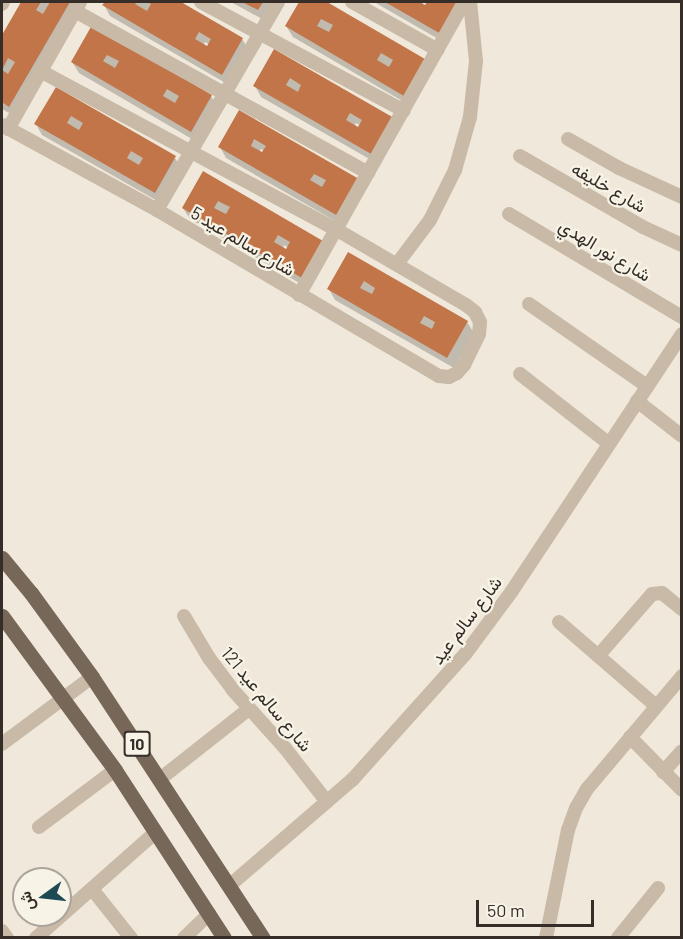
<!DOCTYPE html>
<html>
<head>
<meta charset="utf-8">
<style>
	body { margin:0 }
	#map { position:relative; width:683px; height:939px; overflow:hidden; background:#f0e9db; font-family:Barlow,Vazirmatn,sans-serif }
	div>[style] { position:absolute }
	.shadow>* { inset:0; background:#0003 }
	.building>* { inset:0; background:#c17548 }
	.minor>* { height:14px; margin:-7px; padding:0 7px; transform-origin:7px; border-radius:7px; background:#c8baa7 }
	.primary>* { height:15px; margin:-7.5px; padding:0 7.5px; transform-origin:7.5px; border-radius:7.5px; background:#766759 }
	span { translate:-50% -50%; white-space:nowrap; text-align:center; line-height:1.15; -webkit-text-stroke:4.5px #f8f3e7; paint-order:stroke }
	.shield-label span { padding:2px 4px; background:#f8f3e7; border:2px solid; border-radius:4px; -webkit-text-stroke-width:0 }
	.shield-label { font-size:16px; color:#352d27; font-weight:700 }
	.street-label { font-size:18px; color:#352d27 }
	.frame { position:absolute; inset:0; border:3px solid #352d27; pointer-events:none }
	.north { position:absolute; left:12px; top:867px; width:60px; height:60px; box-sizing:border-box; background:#f8f3e7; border:2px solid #aaa49a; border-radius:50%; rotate:255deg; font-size:16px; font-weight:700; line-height:24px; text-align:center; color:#352d27 }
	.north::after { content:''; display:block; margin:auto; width:21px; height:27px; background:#1f4a54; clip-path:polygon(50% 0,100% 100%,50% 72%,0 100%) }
	.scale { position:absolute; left:476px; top:900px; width:118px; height:27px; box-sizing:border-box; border:3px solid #352d27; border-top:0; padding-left:8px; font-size:18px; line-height:21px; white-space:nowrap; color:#352d27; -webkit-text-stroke:4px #f8f3e7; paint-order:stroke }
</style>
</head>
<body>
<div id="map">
	<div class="shadow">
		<i style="clip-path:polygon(23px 2px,82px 2px,16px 117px,2px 109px,2px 38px)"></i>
		<i style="clip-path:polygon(evenodd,106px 2px,178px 2px,242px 39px,249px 50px,229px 85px,110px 16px,104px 5px,106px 2px,205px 42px,209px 44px,207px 48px,203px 46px,205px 42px)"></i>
		<i style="clip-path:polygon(231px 2px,275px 2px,264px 20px)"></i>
		<i style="clip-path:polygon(301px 2px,324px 2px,424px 60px,411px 106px,293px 37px,286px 26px)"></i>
		<i style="clip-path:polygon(374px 2px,424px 2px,422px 5px,426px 7px,428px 4px,424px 2px,463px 2px,447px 44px)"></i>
		<i style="clip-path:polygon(92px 27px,211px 96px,217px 107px,197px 142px,79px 73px,72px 62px)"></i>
		<i style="clip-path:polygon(evenodd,275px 51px,393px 120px,399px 130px,380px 165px,261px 97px,255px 86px,275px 51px,356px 123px,360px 125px,358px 129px,354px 126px,356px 123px)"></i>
		<i style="clip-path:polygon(56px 89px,175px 158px,181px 168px,161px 203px,42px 135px,36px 124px)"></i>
		<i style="clip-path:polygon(evenodd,240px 112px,358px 180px,344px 226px,226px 158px,220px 147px,240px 112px,261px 149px,265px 151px,263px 154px,259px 152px,261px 149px)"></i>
		<i style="clip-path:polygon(evenodd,203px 173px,328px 253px,308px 288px,190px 219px,183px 208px,203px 173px,284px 245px,289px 248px,287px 251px,283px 249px,284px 245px)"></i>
		<i style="clip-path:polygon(349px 254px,467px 322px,474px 333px,454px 368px,335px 300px,329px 289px)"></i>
	</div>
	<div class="building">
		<i style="clip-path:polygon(21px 2px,41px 2px,36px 10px,43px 14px,50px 2px,70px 2px,9px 107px,2px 102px,2px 70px,8px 74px,15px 62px,8px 58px,2px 70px,2px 35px)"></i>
		<i style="clip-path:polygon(evenodd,105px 2px,137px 2px,135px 4px,147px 11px,151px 4px,146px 2px,181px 2px,243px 38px,222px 75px,102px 5px,105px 2px,199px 32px,211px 39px,207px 46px,195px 39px,199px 32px)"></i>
		<i style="clip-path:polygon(242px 2px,263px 2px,258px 10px)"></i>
		<i style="clip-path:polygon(evenodd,299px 2px,327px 2px,425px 59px,404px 96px,285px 26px,299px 2px,321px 19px,333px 25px,329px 32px,317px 26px,321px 19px,299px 2px,381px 53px,393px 60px,389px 67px,377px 60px,381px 53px)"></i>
		<i style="clip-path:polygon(385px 2px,419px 2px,425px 5px,427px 2px,459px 2px,441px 34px)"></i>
		<i style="clip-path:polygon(evenodd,92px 25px,212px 95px,191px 132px,71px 62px,92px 25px,107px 55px,119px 61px,115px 68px,103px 61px,107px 55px,92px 25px,167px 89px,179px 96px,175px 103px,163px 96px,167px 89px)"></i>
		<i style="clip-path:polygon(evenodd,274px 49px,394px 118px,373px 155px,253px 86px,274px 49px,290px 78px,301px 85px,298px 92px,286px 85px,290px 78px,274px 49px,350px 113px,362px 120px,358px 127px,346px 120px,350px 113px)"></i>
		<i style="clip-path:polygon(evenodd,56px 87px,176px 156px,155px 193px,34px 124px,56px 87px,71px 116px,83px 123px,79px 130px,67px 123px,71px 116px,56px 87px,131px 151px,143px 158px,139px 165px,127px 158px,131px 151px)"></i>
		<i style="clip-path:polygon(evenodd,239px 110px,359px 179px,338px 216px,218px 147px,239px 110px,254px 139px,266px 146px,262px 152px,251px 146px,254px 139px,239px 110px,314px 174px,326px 180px,322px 187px,310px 180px,314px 174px)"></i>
		<i style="clip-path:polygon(evenodd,203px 171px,323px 241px,302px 278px,182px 208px,203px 171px,218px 201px,230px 207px,226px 214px,214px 208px,218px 201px,203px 171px,278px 235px,290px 242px,286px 249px,274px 242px,278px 235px)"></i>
		<i style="clip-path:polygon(evenodd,348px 252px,468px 321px,447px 358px,327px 289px,348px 252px,364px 281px,375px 288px,372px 294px,360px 288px,364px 281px,348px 252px,424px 316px,435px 322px,432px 329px,420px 323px,424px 316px)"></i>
	</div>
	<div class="minor">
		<i style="left:201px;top:2px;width:230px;rotate:28.2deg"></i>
		<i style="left:352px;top:2px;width:98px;rotate:29.2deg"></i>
		<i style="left:2px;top:4px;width:2px;rotate:-63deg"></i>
		<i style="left:75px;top:11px;width:335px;rotate:28.9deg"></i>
		<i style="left:2px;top:125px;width:177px;rotate:28.7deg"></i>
		<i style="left:157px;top:210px;width:327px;rotate:30.5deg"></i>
		<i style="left:439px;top:376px;width:10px;rotate:6deg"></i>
		<i style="left:449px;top:377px;width:9px;rotate:-27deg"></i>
		<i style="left:457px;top:373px;width:11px;rotate:-49deg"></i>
		<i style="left:464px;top:365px;width:34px;rotate:-64deg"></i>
		<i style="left:479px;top:334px;width:12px;rotate:-85deg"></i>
		<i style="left:480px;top:322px;width:11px;rotate:-117deg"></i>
		<i style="left:475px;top:312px;width:11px;rotate:-142deg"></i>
		<i style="left:466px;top:305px;width:149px;rotate:-149.8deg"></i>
		<i style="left:337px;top:230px;width:336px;rotate:-151.8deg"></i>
		<i style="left:8px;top:129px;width:146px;rotate:-60.4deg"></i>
		<i style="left:568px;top:139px;width:59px;rotate:29.6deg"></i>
		<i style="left:619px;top:168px;width:69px;rotate:24.7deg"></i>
		<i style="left:520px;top:156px;width:142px;rotate:30deg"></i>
		<i style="left:643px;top:227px;width:43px;rotate:24.8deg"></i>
		<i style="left:157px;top:210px;width:241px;rotate:-59.8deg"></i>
		<i style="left:509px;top:214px;width:201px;rotate:30.8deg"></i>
		<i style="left:397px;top:264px;width:55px;rotate:-53.1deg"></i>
		<i style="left:430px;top:220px;width:56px;rotate:-63.4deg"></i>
		<i style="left:455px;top:170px;width:55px;rotate:-74.2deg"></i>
		<i style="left:470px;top:117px;width:56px;rotate:-83.9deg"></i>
		<i style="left:476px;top:61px;width:59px;rotate:-95.8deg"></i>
		<i style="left:299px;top:295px;width:336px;rotate:-60.6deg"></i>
		<i style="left:529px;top:304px;width:144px;rotate:34.8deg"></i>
		<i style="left:520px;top:374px;width:112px;rotate:38.1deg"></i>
		<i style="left:637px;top:401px;width:57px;rotate:37.9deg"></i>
		<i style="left:184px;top:616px;width:49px;rotate:59.2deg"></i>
		<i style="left:209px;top:658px;width:39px;rotate:53deg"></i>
		<i style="left:232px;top:689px;width:79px;rotate:48.1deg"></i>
		<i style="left:285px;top:748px;width:68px;rotate:52.1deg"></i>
		<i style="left:559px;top:622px;width:128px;rotate:40.9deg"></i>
		<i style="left:598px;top:656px;width:82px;rotate:-48.9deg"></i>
		<i style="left:652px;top:594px;width:10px;rotate:-6deg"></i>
		<i style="left:662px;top:593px;width:26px;rotate:39deg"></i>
		<i style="left:630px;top:737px;width:74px;rotate:45.5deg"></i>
		<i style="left:2px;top:744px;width:112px;rotate:-36.7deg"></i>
		<i style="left:663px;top:772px;width:28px;rotate:-48deg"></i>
		<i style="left:160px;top:779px;width:113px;rotate:-38.2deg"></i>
		<i style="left:39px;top:827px;width:95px;rotate:-36.9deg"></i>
		<i style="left:229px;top:886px;width:164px;rotate:-40.8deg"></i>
		<i style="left:353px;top:779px;width:169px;rotate:-48.1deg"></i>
		<i style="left:466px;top:653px;width:77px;rotate:-53.4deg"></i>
		<i style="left:512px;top:591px;width:308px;rotate:-56.5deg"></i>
		<i style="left:92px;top:889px;width:63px;rotate:51.5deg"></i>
		<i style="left:2px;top:931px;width:9px;rotate:54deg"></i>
		<i style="left:36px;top:938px;width:160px;rotate:-41.5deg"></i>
		<i style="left:184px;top:938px;width:35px;rotate:-44deg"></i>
		<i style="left:546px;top:938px;width:110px;rotate:-78.5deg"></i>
		<i style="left:568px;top:830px;width:23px;rotate:-70deg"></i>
		<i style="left:576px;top:808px;width:22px;rotate:-60deg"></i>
		<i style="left:587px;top:789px;width:148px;rotate:-49.9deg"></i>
		<i style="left:618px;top:938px;width:64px;rotate:-51.3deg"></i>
	</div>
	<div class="primary">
		<i style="left:2px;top:558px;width:45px;rotate:50.4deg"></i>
		<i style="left:31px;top:593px;width:104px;rotate:54deg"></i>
		<i style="left:92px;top:677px;width:312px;rotate:56.8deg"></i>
		<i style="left:2px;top:616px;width:191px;rotate:53.7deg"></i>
		<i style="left:115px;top:770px;width:200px;rotate:57deg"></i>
	</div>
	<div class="shield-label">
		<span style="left:137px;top:744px">10</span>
	</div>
	<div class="street-label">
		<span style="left:609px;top:187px;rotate:30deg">شارع خليفه</span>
		<span style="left:243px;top:241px;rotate:31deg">شارع سالم عيد 5</span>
		<span style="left:605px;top:250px;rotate:31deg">شارع نور الهدي</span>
		<span style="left:466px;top:620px;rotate:-53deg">شارع سالم عيد</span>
		<span style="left:267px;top:699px;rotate:50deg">شارع سالم عيد 121</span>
	</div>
	<div class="frame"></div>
	<div class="north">ش</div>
	<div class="scale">50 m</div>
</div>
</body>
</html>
